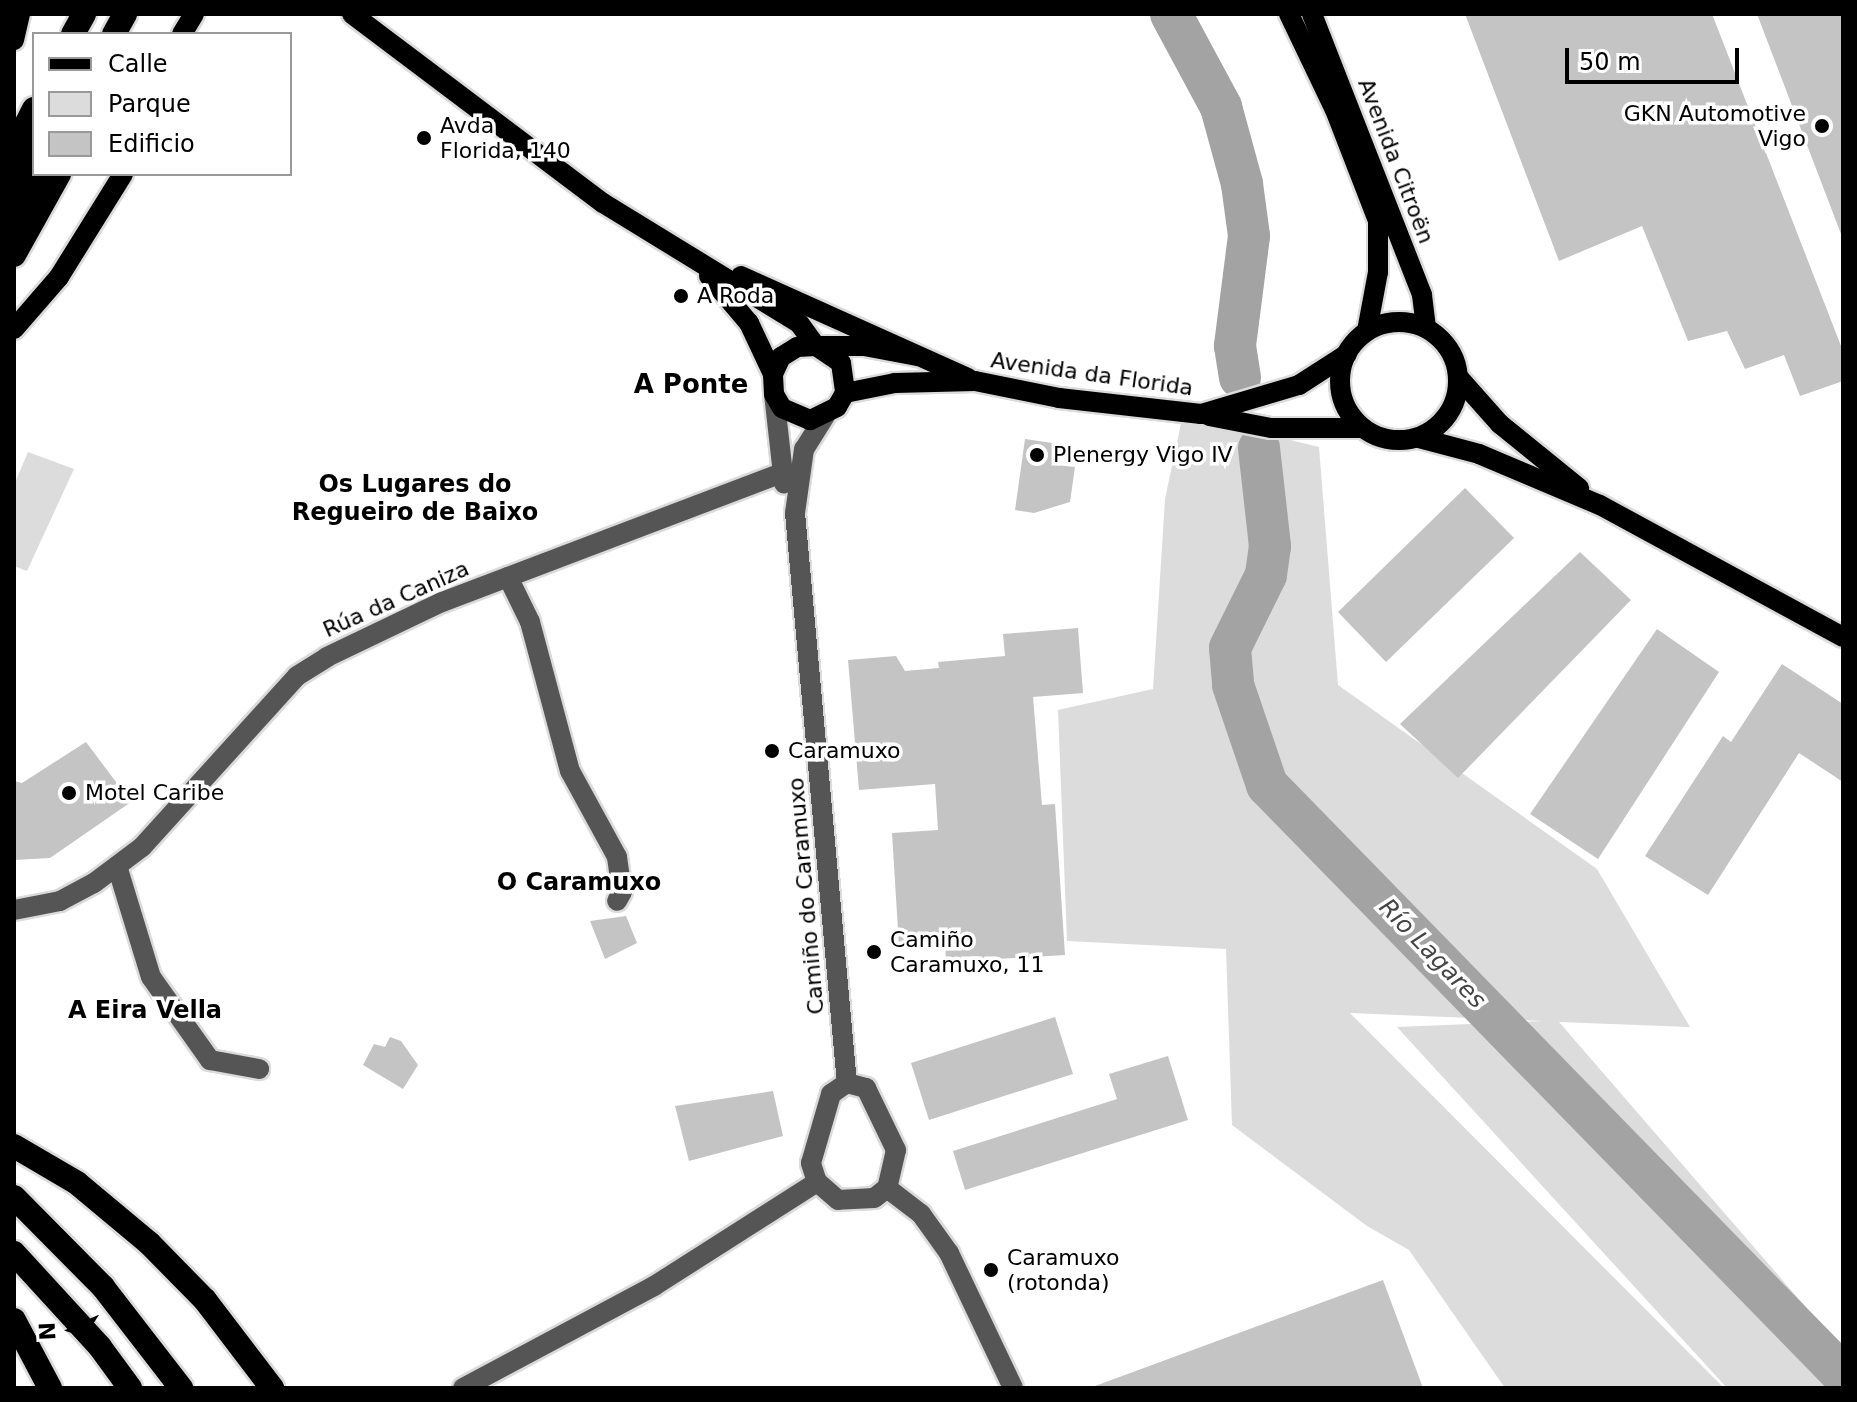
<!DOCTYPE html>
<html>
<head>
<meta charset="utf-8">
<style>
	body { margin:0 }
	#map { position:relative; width:1857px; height:1402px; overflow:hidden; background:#fff; font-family:"DejaVu Sans",sans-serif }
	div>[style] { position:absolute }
	.green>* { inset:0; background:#dcdcdc }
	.river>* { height:42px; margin:-21px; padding:0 21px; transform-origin:21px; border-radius:21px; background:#a3a3a3 }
	.building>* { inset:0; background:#c4c4c4 }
	.roads { filter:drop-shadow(2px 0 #dbdbdb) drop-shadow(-2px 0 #dbdbdb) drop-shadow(0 2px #dbdbdb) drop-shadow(0 -2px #dbdbdb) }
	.minor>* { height:20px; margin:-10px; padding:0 10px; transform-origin:10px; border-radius:10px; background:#555 }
	.major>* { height:20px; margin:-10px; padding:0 10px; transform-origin:10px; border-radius:10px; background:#000 }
	.major>.ring { margin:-10px; padding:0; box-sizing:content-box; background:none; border:20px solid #000; border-radius:50% }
	.highway>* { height:24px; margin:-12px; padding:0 12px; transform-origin:12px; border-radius:12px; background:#000 }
	.dots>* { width:22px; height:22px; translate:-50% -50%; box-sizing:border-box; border:4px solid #fff; border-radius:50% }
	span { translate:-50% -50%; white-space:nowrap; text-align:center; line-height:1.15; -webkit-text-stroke:7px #fff; paint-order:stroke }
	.poi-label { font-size:22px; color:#000 }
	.right { translate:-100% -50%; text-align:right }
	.left { translate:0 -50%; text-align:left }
	.street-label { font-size:22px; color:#000 }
	.neighbourhood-label { font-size:24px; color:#000; font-weight:700 }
	.water-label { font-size:24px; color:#444; font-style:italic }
	.quarter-label { font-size:26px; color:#000; font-weight:700 }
	.frame { position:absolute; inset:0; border:16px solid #000; pointer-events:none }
	.legend { position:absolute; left:32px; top:32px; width:260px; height:144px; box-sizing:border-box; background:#fff; border:2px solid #999; margin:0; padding:10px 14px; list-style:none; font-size:24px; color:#000 }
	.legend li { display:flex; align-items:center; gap:16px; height:40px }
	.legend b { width:40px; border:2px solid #999 }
	.north { position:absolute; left:32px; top:1290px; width:80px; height:80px; -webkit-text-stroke:6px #fff; paint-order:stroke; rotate:267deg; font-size:22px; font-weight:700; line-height:32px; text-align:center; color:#000 }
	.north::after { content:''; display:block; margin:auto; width:28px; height:36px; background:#000; clip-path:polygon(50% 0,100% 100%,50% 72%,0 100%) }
	.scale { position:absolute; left:1565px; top:48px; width:174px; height:36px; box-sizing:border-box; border:4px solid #000; border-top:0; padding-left:10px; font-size:24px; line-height:28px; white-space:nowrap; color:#000; -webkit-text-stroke:6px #fff; paint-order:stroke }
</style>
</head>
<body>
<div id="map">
	<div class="green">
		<i style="clip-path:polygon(1183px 414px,1319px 447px,1338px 685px,1597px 869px,1690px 1027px,1559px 1022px,1843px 1350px,1843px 1388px,1727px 1388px,1397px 1027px,1543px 1021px,1350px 1013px,1724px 1388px,1505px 1388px,1409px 1250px,1367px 1226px,1232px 1125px,1226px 949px,1067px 941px,1058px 710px,1153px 689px,1165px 499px)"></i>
		<i style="clip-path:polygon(28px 452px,74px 469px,27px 571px,14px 566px,14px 485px)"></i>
	</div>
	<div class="river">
		<i style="left:1171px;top:14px;width:106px;rotate:61.7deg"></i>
		<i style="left:1221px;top:107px;width:80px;rotate:74.7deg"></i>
		<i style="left:1242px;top:184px;width:52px;rotate:82.3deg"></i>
		<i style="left:1249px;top:236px;width:111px;rotate:97.3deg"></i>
		<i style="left:1235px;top:346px;width:32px;rotate:81deg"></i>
		<i style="left:1259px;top:448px;width:99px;rotate:83.6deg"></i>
		<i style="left:1270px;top:546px;width:29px;rotate:98deg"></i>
		<i style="left:1266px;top:575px;width:81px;rotate:116.3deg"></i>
		<i style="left:1230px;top:648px;width:37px;rotate:85deg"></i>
		<i style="left:1233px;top:685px;width:106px;rotate:71.2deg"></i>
		<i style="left:1267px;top:785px;width:825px;rotate:45.69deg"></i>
	</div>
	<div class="building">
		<i style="clip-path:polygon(1465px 14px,1712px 14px,1843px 351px,1843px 381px,1800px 396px,1784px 355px,1745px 369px,1727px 331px,1688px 341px,1642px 226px,1559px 261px)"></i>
		<i style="clip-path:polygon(1757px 14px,1843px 14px,1843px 234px,1841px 234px)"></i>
		<i style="clip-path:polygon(1025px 439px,1059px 444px,1056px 465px,1075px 467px,1070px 502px,1034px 513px,1015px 510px)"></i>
		<i style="clip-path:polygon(1465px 488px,1514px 538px,1386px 662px,1338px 612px)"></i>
		<i style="clip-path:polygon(1580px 552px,1631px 600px,1458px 778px,1400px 724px)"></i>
		<i style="clip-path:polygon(1078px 628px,1083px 693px,1033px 697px,1042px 805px,1055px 804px,1065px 955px,946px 962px,945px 943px,899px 946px,892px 833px,938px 830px,935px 784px,859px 790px,848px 660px,896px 656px,905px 671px,939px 668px,938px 662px,1005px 656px,1003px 634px)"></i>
		<i style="clip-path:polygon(1657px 629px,1719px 672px,1598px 859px,1530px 814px)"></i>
		<i style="clip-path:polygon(1782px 664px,1843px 704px,1843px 782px,1799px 753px,1708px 895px,1645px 856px,1723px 736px,1731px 742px)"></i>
		<i style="clip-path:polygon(86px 742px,131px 802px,50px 858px,14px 860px,14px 781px,22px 783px)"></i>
		<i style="clip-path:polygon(626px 916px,637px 943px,605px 959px,590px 921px)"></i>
		<i style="clip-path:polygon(1055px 1017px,1073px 1074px,929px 1120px,911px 1063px)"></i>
		<i style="clip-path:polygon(390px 1037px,401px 1041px,418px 1065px,403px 1089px,363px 1065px,374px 1044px,385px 1047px)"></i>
		<i style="clip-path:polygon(1168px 1056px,1188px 1120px,965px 1190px,953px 1151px,1117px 1099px,1109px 1074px)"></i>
		<i style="clip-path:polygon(773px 1091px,783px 1136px,689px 1161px,675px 1106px)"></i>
		<i style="clip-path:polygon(1383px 1280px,1423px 1388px,1095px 1388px,1095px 1386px)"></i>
	</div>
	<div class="roads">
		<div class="minor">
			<i style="left:774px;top:394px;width:90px;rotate:83.6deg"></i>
			<i style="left:825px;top:416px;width:39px;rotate:122deg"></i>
			<i style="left:804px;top:449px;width:65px;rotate:98deg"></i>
			<i style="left:795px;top:513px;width:572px;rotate:84.79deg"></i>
			<i style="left:508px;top:577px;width:50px;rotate:63.9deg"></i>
			<i style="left:530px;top:622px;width:154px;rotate:75deg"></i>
			<i style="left:570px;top:771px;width:98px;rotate:61.3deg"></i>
			<i style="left:617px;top:857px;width:35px;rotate:82deg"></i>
			<i style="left:622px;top:892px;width:10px;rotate:119deg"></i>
			<i style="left:117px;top:866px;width:116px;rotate:73deg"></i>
			<i style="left:151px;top:977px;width:102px;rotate:54.6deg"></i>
			<i style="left:210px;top:1060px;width:50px;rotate:10.4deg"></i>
			<i style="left:14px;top:910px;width:47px;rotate:-11.1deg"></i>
			<i style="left:60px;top:901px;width:38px;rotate:-28deg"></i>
			<i style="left:94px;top:883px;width:60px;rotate:-36.9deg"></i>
			<i style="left:142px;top:847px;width:231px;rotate:-47.8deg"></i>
			<i style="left:297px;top:676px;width:36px;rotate:-32deg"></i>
			<i style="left:327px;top:657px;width:127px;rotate:-25.6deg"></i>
			<i style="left:442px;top:602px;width:363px;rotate:-20.8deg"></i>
			<i style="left:847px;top:1083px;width:20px;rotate:15deg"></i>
			<i style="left:866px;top:1088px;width:69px;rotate:64.2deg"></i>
			<i style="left:896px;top:1150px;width:39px;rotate:103deg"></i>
			<i style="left:887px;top:1188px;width:16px;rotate:142deg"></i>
			<i style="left:874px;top:1198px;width:36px;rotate:177deg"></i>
			<i style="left:838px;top:1200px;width:28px;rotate:-139deg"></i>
			<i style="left:817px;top:1182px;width:20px;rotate:-108deg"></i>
			<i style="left:811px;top:1163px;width:72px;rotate:-73.8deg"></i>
			<i style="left:831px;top:1094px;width:19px;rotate:-35deg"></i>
			<i style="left:887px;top:1188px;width:43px;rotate:37.4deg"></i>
			<i style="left:921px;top:1214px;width:48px;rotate:54.3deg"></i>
			<i style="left:949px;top:1253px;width:149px;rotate:64.6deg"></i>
			<i style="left:463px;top:1388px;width:217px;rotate:-28.1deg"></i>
			<i style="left:654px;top:1286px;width:193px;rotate:-32.5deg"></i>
		</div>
		<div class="major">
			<i style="left:352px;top:14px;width:314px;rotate:37deg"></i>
			<i style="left:603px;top:203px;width:230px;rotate:31.5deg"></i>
			<i style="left:799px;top:323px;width:29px;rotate:54deg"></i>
			<i style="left:1289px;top:14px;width:106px;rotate:64.4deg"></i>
			<i style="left:1335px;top:110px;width:119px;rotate:68.8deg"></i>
			<i style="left:1378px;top:221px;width:51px;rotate:90deg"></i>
			<i style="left:1378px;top:272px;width:60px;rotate:100.6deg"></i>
			<i style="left:1312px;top:14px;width:302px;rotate:68.6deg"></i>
			<i style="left:1422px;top:295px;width:33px;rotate:83deg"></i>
			<i style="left:182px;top:34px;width:23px;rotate:-59deg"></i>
			<i style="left:14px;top:40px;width:27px;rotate:-77deg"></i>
			<i style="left:709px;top:276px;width:62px;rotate:49.6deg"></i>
			<i style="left:749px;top:323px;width:56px;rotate:64.8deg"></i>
			<i style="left:741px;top:276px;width:249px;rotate:24.2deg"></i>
			<i class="ring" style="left:1340px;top:322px;width:98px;height:98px"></i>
			<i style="left:14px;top:329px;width:69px;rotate:-49.1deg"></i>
			<i style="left:59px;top:277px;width:121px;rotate:-58.1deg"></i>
			<i style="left:816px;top:346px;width:30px;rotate:34deg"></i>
			<i style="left:841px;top:363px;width:30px;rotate:82deg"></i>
			<i style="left:845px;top:393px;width:16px;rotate:120deg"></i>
			<i style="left:837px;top:407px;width:30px;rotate:154deg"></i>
			<i style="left:810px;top:420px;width:30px;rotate:-157deg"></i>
			<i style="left:782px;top:408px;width:16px;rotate:-120deg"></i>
			<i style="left:774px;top:394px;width:20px;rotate:-93deg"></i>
			<i style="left:773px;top:374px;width:19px;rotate:-65deg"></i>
			<i style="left:781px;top:357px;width:19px;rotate:-32deg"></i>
			<i style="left:797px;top:347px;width:19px;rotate:-3deg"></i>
			<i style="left:816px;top:346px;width:48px"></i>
			<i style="left:864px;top:346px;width:54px;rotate:10.7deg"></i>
			<i style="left:1459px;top:378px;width:62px;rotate:48.3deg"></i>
			<i style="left:1500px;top:424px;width:102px;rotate:39deg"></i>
			<i style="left:845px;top:393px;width:51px;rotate:-11.3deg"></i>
			<i style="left:895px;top:383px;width:80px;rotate:-1.4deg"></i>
			<i style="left:975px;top:381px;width:86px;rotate:11.4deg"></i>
			<i style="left:1059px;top:398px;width:143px;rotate:6.4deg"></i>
			<i style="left:1201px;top:414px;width:102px;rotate:-16.5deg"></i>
			<i style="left:1299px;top:385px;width:57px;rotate:-32.9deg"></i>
			<i style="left:1209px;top:416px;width:63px;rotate:11deg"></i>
			<i style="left:1271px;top:428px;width:91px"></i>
			<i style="left:1419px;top:438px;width:62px;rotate:14.9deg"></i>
			<i style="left:1479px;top:454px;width:131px;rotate:22.9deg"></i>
			<i style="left:1600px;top:505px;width:277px;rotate:28.5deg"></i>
		</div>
		<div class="highway">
			<i style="left:73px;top:34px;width:23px;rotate:-61deg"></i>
			<i style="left:114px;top:34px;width:23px;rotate:-61deg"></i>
			<i style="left:14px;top:148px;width:44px;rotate:-62.9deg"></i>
			<i style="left:14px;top:184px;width:44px;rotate:-62.9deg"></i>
			<i style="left:14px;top:219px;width:51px;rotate:-60.9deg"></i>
			<i style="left:14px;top:255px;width:93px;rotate:-60.9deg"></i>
			<i style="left:14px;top:1146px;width:73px;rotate:30.4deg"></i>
			<i style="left:77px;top:1183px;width:94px;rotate:39.8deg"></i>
			<i style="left:149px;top:1243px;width:80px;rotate:45.5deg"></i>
			<i style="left:205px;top:1300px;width:111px;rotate:52.7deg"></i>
			<i style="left:14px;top:1197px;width:127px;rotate:45.3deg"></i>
			<i style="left:103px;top:1287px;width:128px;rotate:52.3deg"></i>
			<i style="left:14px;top:1253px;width:127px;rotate:47.5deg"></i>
			<i style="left:100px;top:1347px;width:51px;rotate:53.8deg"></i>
			<i style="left:14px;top:1320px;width:77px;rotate:62.1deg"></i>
		</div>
	</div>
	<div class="dots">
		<i style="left:1822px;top:126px;background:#000"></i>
		<i style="left:424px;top:138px;background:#000"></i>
		<i style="left:681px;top:296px;background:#000"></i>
		<i style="left:1037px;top:455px;background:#000"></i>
		<i style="left:772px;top:751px;background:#000"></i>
		<i style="left:69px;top:793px;background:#000"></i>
		<i style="left:874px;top:952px;background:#000"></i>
		<i style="left:991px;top:1270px;background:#000"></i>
	</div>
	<div class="poi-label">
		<span class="right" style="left:1806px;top:126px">GKN Automotive<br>Vigo</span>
		<span class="left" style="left:440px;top:138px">Avda<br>Florida, 140</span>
		<span class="left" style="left:697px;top:296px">A Roda</span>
		<span class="left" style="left:1053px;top:455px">Plenergy Vigo IV</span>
		<span class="left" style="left:788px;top:751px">Caramuxo</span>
		<span class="left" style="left:85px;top:793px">Motel Caribe</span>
		<span class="left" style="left:890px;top:952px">Camiño<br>Caramuxo, 11</span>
		<span class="left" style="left:1007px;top:1270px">Caramuxo<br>(rotonda)</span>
	</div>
	<div class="street-label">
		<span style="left:1396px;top:161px;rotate:69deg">Avenida Citroën</span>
		<span style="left:1092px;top:374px;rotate:8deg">Avenida da Florida</span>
		<span style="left:396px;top:599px;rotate:-24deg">Rúa da Caniza</span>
		<span style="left:806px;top:896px;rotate:-95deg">Camiño do Caramuxo</span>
	</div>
	<div class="neighbourhood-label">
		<span style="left:415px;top:499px">Os Lugares do<br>Regueiro de Baixo</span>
		<span style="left:579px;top:883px">O Caramuxo</span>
		<span style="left:145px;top:1011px">A Eira Vella</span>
	</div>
	<div class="water-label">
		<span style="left:1432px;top:954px;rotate:46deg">Río Lagares</span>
	</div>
	<div class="quarter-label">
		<span style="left:691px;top:385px">A Ponte</span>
	</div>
	<div class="frame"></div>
	<ul class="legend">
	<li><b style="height:10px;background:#000"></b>Calle</li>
	<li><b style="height:22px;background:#dcdcdc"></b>Parque</li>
	<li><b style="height:22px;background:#c4c4c4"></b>Edificio</li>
	</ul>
	<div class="north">N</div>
	<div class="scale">50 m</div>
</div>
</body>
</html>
